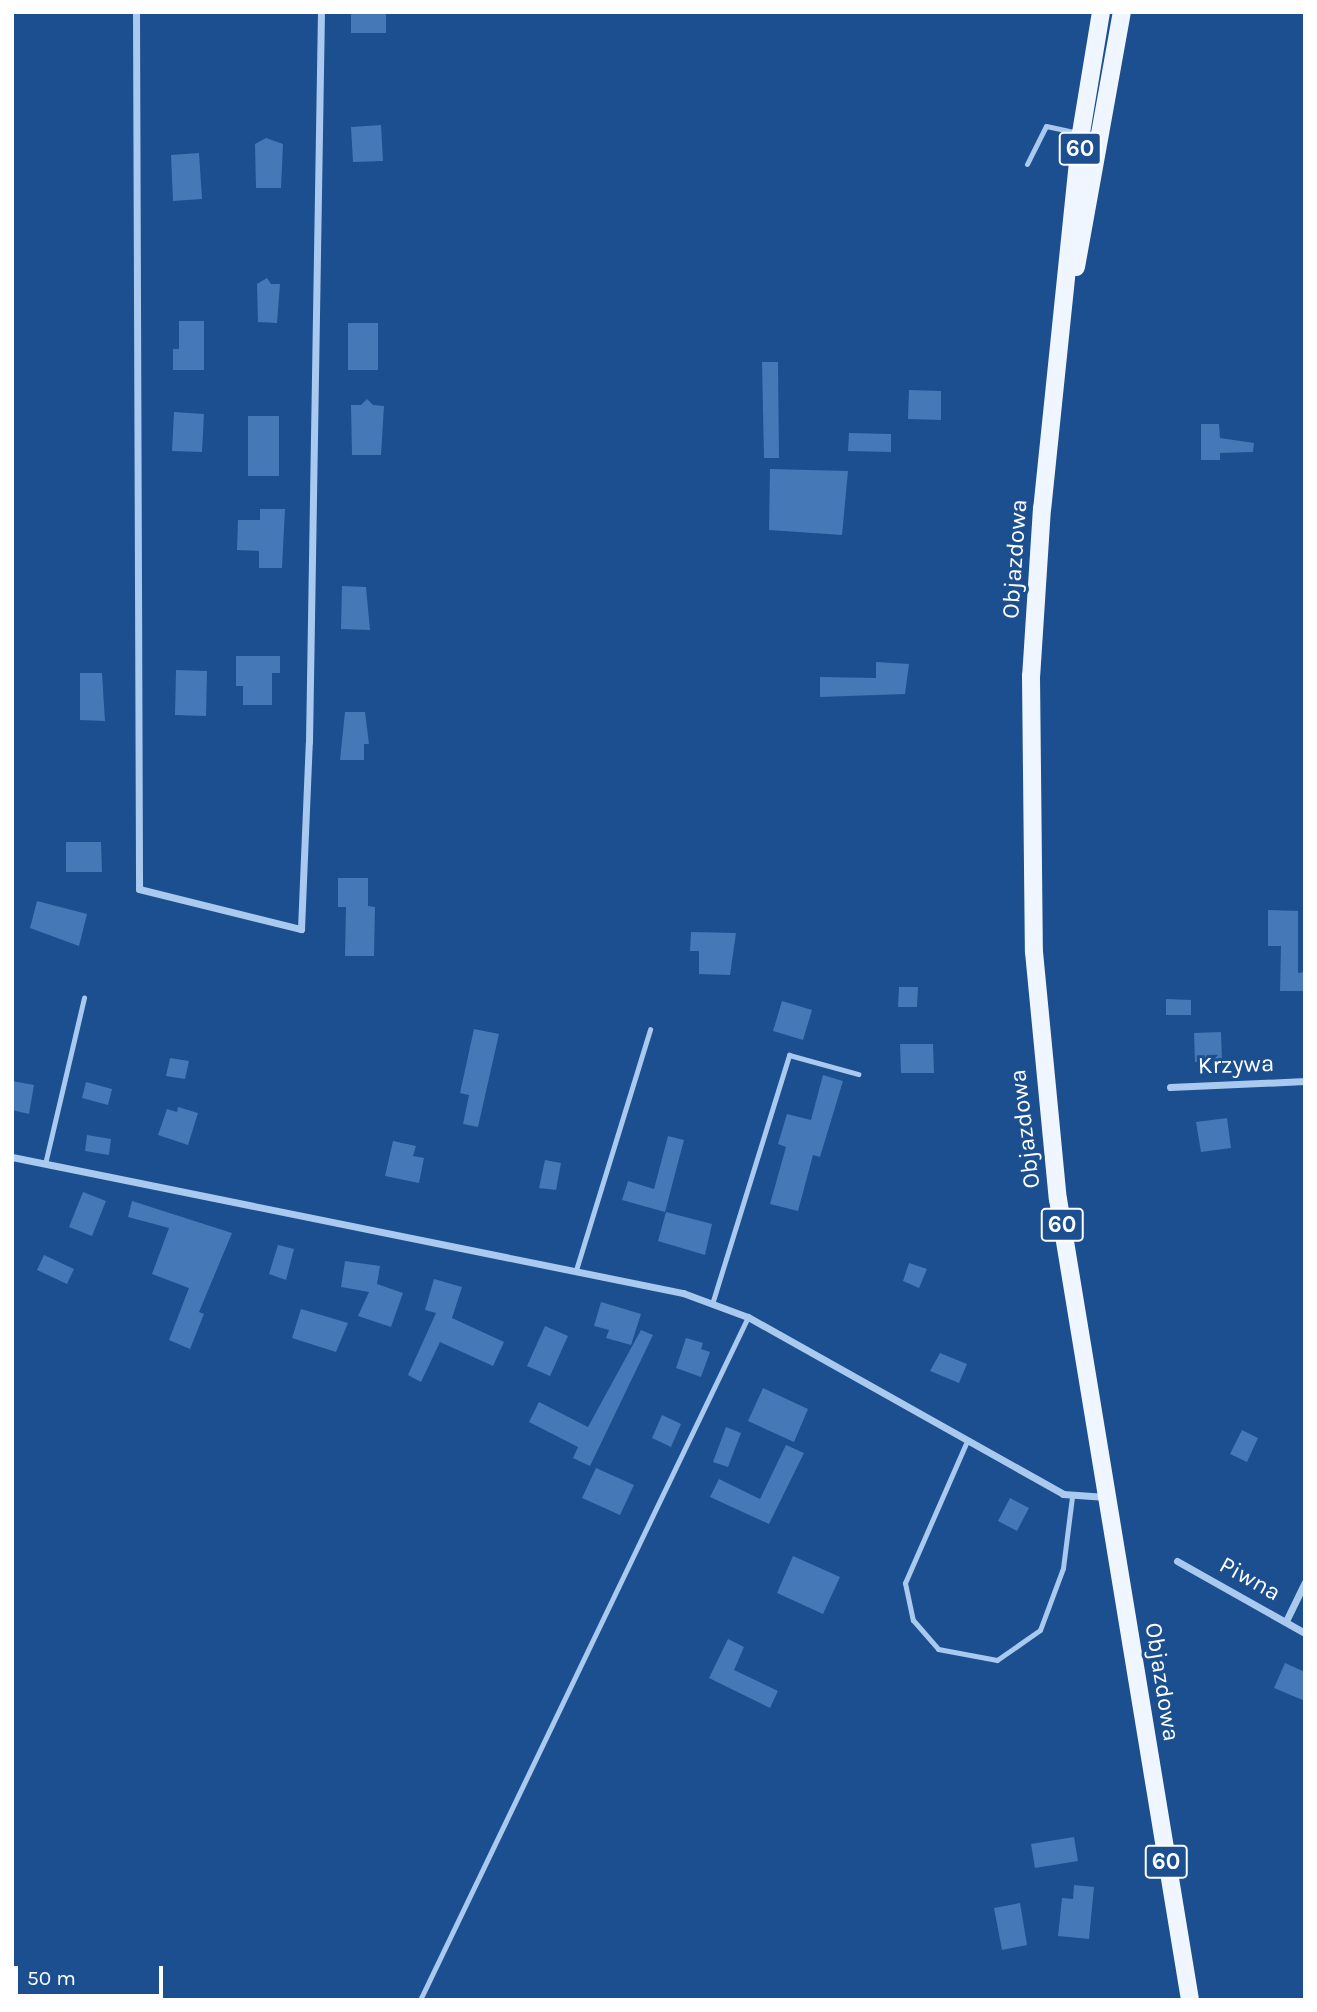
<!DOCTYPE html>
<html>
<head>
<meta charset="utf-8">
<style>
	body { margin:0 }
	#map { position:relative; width:1317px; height:2012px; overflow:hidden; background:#1b4f8f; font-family:Karla,sans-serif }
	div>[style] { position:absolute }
	.building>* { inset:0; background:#4478b7 }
	.lane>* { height:5px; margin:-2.5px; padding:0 2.5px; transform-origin:2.5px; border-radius:2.5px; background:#a9c9ee }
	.street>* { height:7px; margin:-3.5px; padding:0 3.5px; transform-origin:3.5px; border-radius:3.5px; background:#a9c9ee }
	.primary>* { height:18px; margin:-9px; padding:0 9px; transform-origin:9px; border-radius:9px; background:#f0f6ff }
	span { translate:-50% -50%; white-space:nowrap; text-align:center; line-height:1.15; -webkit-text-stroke:6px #1b4f8f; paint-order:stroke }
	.shield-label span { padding:2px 5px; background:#1b4f8f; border:2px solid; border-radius:5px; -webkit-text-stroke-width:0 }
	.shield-label { font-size:23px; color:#fff; font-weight:700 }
	.street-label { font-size:24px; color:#fff }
	.frame { position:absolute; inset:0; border:14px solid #fff; pointer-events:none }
	.scale { position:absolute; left:14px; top:1966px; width:149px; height:32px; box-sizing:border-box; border:4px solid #fff; border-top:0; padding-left:9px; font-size:21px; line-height:24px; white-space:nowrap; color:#fff; -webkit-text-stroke:5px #1b4f8f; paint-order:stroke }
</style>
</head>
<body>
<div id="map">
	<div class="building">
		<i style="clip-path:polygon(351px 12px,386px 12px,386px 33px,351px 33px)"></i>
		<i style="clip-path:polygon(381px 125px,383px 161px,353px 162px,351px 127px)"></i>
		<i style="clip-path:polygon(266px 138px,283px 144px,281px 188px,256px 188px,255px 144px)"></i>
		<i style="clip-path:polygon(199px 153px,202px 199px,173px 201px,171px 155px)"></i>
		<i style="clip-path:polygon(267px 278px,271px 284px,280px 284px,277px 323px,258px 322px,257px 284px)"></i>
		<i style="clip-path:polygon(179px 321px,204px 321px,204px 370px,173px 370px,173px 349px,179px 349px)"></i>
		<i style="clip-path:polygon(348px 323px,378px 323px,378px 370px,348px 370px)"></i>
		<i style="clip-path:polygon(762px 362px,778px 362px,779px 458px,764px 458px)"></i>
		<i style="clip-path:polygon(909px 390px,941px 391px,941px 420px,908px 419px)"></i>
		<i style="clip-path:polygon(367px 399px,373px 405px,384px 406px,381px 455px,352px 455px,351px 405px,361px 405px)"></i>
		<i style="clip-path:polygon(174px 412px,204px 414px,202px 452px,172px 451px)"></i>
		<i style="clip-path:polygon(248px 416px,279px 416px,279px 476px,248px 476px)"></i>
		<i style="clip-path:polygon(1201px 424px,1219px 424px,1220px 438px,1254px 443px,1253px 452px,1220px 453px,1220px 460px,1201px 460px)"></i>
		<i style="clip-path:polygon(849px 433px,891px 434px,891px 452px,848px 451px)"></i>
		<i style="clip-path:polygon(770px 469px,848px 471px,842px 535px,769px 530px)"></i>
		<i style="clip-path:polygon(260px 509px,285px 509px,282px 568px,259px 568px,259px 551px,237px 550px,238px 520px,260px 520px)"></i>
		<i style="clip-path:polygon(342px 586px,366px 587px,370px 630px,341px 629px)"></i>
		<i style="clip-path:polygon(236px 656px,280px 656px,280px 673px,272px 673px,272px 705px,243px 705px,243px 686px,236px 686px)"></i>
		<i style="clip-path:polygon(876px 662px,909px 664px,905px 694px,820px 697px,820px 677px,876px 678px)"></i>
		<i style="clip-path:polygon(176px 670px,207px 671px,206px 716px,175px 715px)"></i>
		<i style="clip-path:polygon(80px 673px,102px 673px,105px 721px,80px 720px)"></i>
		<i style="clip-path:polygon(345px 712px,365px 712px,369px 744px,364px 744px,364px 760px,340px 760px)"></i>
		<i style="clip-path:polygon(66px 842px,101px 842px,102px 872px,66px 872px)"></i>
		<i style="clip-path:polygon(338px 878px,368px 878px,368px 906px,375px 907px,374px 956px,345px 956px,346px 907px,338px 907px)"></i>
		<i style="clip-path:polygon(37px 901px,87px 914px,79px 946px,30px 928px)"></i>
		<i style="clip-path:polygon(1268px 910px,1298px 911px,1298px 973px,1305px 972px,1305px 991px,1280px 991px,1281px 946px,1268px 946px)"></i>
		<i style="clip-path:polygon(691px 932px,736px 933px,730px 975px,699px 974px,699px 951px,690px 951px)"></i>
		<i style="clip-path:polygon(899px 987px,918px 987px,917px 1007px,898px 1007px)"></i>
		<i style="clip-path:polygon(1166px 999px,1191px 1000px,1191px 1015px,1166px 1015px)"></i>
		<i style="clip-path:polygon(782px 1001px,812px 1010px,803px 1040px,773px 1031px)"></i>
		<i style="clip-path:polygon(474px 1029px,499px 1034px,478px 1127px,463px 1124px,469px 1095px,460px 1093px)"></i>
		<i style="clip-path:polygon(1221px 1032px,1222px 1061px,1195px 1062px,1194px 1033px)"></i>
		<i style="clip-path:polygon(900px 1044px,933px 1044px,934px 1073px,901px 1073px)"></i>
		<i style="clip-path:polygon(170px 1058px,189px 1061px,185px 1079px,166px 1076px)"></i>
		<i style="clip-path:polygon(823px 1075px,843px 1081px,820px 1157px,813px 1155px,798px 1211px,770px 1204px,786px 1147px,778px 1144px,787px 1114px,811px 1120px)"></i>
		<i style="clip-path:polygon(12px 1081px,34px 1085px,29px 1114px,12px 1110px)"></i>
		<i style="clip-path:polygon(86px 1082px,112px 1089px,108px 1105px,82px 1098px)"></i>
		<i style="clip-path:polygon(178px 1107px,198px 1113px,188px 1145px,158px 1135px,167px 1109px,177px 1112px)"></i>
		<i style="clip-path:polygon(1227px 1118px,1231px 1148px,1201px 1152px,1196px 1122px)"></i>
		<i style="clip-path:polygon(87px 1135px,111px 1139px,109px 1155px,85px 1151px)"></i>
		<i style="clip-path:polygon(668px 1136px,684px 1140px,665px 1212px,622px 1200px,628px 1181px,654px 1189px)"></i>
		<i style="clip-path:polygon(393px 1141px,416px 1146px,413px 1156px,424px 1158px,419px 1183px,385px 1176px)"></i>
		<i style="clip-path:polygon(545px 1160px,561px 1163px,556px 1190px,539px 1188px)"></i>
		<i style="clip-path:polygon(83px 1192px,106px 1201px,92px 1236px,69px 1227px)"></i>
		<i style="clip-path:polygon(132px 1201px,232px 1233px,199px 1312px,204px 1314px,190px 1349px,169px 1340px,189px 1288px,152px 1274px,169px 1228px,128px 1217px)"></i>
		<i style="clip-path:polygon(666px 1212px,712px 1224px,705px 1255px,658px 1241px)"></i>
		<i style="clip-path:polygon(278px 1245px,294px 1249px,286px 1280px,269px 1274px)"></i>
		<i style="clip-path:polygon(44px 1255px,74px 1269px,67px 1284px,37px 1270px)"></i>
		<i style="clip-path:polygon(345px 1261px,380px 1266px,377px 1284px,403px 1293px,391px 1327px,358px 1316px,369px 1292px,341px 1287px)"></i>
		<i style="clip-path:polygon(909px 1263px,927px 1269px,919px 1288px,903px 1281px)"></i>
		<i style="clip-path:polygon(434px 1279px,462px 1287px,452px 1318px,504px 1342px,493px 1366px,440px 1342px,421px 1382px,408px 1375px,436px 1313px,425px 1310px)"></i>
		<i style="clip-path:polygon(601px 1302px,641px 1314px,631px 1345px,606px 1338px,609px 1330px,594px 1326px)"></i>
		<i style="clip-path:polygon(301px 1309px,348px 1323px,336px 1352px,292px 1338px)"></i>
		<i style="clip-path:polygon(545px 1326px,568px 1336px,550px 1376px,527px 1366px)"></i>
		<i style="clip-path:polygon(641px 1330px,653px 1335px,590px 1466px,573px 1458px,578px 1447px,529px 1422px,539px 1402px,588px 1427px)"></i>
		<i style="clip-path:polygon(686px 1338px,703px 1343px,701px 1349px,710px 1352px,701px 1377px,676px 1368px)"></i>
		<i style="clip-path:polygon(940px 1353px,967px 1364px,959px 1383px,930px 1371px)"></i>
		<i style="clip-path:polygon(763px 1388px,808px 1409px,794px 1442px,748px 1421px)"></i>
		<i style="clip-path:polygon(662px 1415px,681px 1424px,671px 1447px,652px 1438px)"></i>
		<i style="clip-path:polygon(726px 1427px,741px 1433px,728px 1467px,713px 1462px)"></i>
		<i style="clip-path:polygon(1242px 1430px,1258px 1438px,1247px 1462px,1230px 1454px)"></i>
		<i style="clip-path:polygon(786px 1445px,804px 1453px,769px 1524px,710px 1497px,719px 1479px,760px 1499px)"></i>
		<i style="clip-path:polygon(596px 1468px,634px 1485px,620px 1515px,582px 1498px)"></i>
		<i style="clip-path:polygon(1010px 1498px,1029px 1508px,1017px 1531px,998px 1521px)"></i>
		<i style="clip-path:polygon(793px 1556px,840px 1577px,823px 1614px,777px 1593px)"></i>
		<i style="clip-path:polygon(728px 1639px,744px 1647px,734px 1670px,778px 1691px,770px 1708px,709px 1678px)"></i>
		<i style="clip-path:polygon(1285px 1663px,1305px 1672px,1305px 1701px,1274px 1688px)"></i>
		<i style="clip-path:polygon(1074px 1837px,1078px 1861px,1035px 1868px,1031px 1844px)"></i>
		<i style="clip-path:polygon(1074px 1885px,1094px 1887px,1089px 1939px,1058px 1936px,1062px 1898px,1073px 1899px)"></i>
		<i style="clip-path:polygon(1020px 1903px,1027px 1945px,1002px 1950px,994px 1908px)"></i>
	</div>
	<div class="lane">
		<i style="left:1027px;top:164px;width:42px;rotate:-63.4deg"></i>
		<i style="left:1046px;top:126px;width:33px;rotate:12deg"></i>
		<i style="left:45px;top:1164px;width:171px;rotate:-76.8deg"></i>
		<i style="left:576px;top:1270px;width:252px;rotate:-72.9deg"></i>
		<i style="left:712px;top:1304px;width:261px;rotate:-72.8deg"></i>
		<i style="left:789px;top:1055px;width:72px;rotate:15.4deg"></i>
		<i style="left:967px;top:1441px;width:155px;rotate:113.6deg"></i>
		<i style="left:905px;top:1583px;width:38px;rotate:78deg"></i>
		<i style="left:913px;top:1620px;width:38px;rotate:49deg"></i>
		<i style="left:938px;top:1649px;width:60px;rotate:10.6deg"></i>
		<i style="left:997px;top:1660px;width:52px;rotate:-34.9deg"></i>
		<i style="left:1040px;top:1630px;width:66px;rotate:-69.6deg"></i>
		<i style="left:1063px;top:1568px;width:72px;rotate:-82.8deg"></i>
		<i style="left:420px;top:2000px;width:758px;rotate:-64.35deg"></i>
	</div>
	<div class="street">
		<i style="left:136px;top:12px;width:877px;rotate:89.8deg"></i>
		<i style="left:139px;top:889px;width:167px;rotate:13.9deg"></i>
		<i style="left:301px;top:929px;width:187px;rotate:-87.6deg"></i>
		<i style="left:309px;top:742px;width:730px;rotate:-89.06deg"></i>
		<i style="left:1170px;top:1087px;width:135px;rotate:-2.5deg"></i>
		<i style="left:12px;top:1157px;width:685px;rotate:11.46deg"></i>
		<i style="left:683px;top:1293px;width:69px;rotate:20.3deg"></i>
		<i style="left:748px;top:1317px;width:361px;rotate:29.3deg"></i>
		<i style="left:1063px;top:1494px;width:43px;rotate:4deg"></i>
		<i style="left:1177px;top:1561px;width:147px;rotate:29.4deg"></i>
		<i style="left:1286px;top:1621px;width:43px;rotate:-64deg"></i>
	</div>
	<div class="primary">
		<i style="left:1101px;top:12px;width:123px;rotate:99.4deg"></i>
		<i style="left:1081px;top:133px;width:377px;rotate:95.9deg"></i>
		<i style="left:1042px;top:508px;width:168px;rotate:93.7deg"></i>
		<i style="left:1031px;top:676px;width:276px;rotate:89.4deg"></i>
		<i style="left:1034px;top:952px;width:248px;rotate:84.5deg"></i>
		<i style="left:1058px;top:1199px;width:812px;rotate:80.64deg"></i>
		<i style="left:1076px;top:267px;width:259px;rotate:-79.8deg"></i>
	</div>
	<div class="shield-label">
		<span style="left:1080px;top:149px">60</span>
		<span style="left:1062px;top:1225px">60</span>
		<span style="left:1166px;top:1862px">60</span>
	</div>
	<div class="street-label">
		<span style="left:1015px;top:559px;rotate:-86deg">Objazdowa</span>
		<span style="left:1236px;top:1065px;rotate:-2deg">Krzywa</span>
		<span style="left:1025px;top:1129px;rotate:-97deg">Objazdowa</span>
		<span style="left:1250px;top:1579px;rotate:29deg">Piwna</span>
		<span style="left:1162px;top:1682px;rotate:81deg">Objazdowa</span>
	</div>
	<div class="frame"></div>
	<div class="scale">50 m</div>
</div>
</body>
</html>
